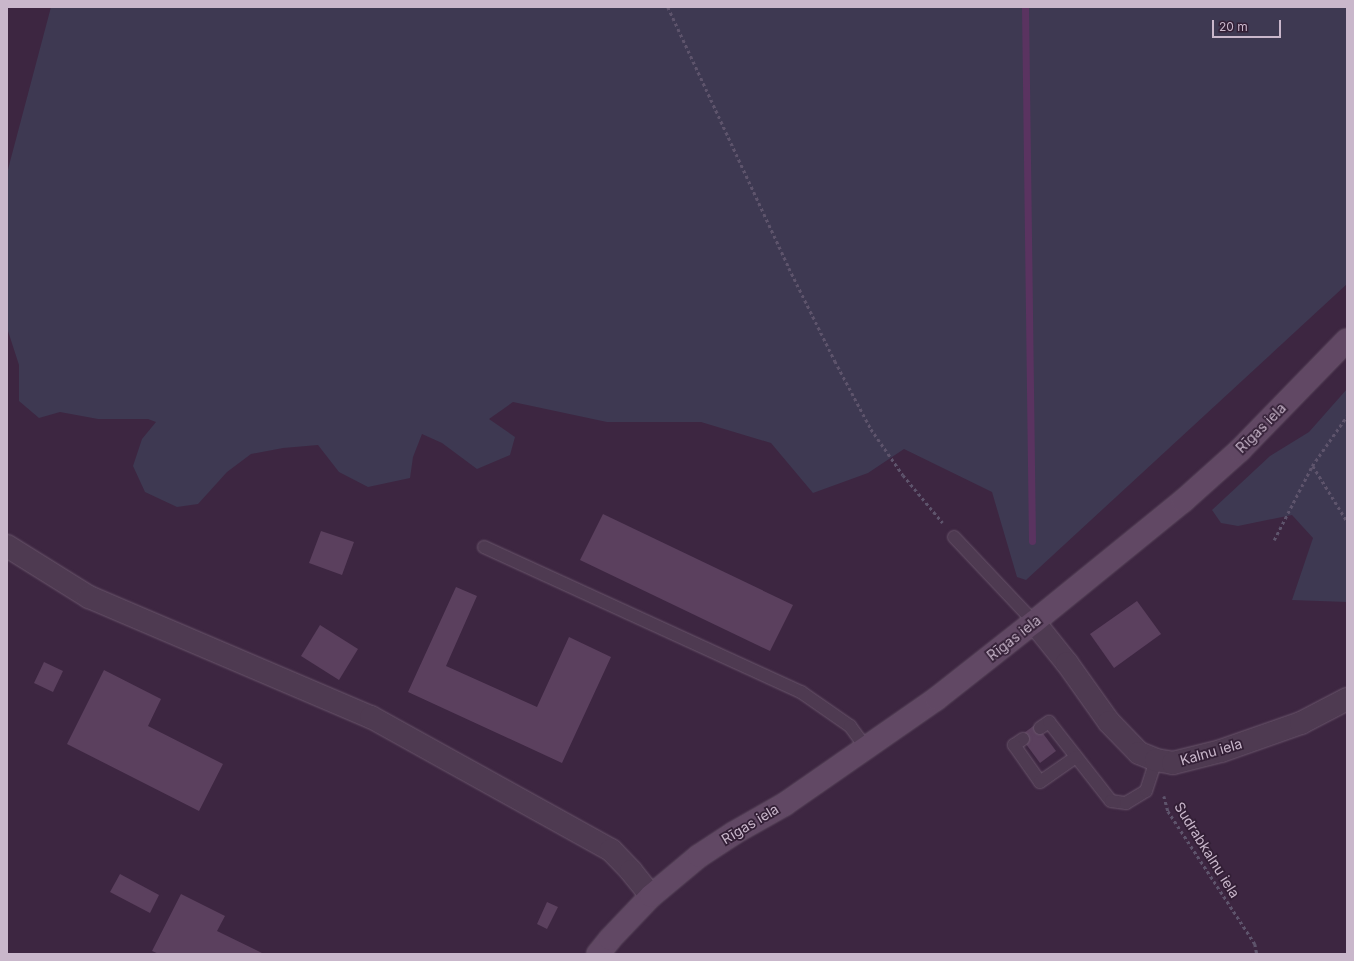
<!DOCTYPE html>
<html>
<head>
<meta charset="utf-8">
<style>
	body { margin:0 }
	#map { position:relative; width:1354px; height:961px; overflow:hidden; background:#3d2641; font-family:Inter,sans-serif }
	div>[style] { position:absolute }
	.green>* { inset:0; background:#3e3952 }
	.stream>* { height:7px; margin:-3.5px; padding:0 3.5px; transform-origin:3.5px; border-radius:3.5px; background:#5a3360 }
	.building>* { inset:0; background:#5b405e }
	.path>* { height:2.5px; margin-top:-1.25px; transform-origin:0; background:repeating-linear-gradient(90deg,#5e546c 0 3px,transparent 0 6px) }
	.roads { filter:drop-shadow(0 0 1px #69556b) drop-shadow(0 0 1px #69556b) }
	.lane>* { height:12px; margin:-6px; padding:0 6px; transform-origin:6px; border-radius:6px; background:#4e3a51 }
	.street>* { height:22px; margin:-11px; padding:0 11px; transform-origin:11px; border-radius:11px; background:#4e3a51 }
	.secondary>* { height:22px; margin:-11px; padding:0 11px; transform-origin:11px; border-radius:11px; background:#614864 }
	span { translate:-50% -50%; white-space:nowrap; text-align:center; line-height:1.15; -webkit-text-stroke:3.5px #331f36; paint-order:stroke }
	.street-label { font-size:14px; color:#c9b7cb }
	.frame { position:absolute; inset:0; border:8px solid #c9b7cb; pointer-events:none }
	.scale { position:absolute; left:1212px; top:20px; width:69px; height:18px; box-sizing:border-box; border:2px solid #c9b7cb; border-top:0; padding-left:5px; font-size:12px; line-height:14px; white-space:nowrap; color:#c9b7cb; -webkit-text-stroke:3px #331f36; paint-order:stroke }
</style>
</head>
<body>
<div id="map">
	<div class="green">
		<div style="clip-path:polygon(51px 7px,1347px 7px,1347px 284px,1026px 580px,1017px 577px,992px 492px,904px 449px,868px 473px,813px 493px,771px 443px,701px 422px,607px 422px,513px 402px,489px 419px,515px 437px,510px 455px,477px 469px,442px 443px,422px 434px,413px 457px,410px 478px,368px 487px,339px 472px,318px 445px,283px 448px,251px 454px,227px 472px,198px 504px,177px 507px,145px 492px,133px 466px,142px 439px,156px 422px,148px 419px,98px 419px,60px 412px,39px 418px,19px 401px,19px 365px,7px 328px,7px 173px)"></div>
		<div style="clip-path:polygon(1347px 389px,1347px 602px,1292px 600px,1313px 538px,1292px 515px,1238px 526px,1221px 523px,1212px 510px,1270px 456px,1309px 432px)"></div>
	</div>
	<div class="stream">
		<div style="left:1025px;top:7px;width:534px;rotate:89.25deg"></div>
	</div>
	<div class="building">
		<div style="clip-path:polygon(603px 514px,793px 605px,770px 651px,580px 560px)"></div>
		<div style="clip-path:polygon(321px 531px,354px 542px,342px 575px,309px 563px)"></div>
		<div style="clip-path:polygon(456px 587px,477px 596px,446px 666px,537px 707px,569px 637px,611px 657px,562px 763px,408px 692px)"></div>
		<div style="clip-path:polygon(1137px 601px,1161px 634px,1114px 668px,1090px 634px)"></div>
		<div style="clip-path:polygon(320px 625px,358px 649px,339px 680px,301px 656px)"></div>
		<div style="clip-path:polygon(44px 662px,63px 671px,53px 692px,34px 683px)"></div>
		<div style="clip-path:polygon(104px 670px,161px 699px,148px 726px,223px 764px,199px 811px,67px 744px)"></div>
		<div style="clip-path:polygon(1036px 724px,1056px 751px,1040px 763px,1020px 736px)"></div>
		<div style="clip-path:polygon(120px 874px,159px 895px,150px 913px,110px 892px)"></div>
		<div style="clip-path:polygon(181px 894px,225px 916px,217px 931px,264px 954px,159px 954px,152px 951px)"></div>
		<div style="clip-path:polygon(547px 902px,558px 907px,547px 929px,537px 924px)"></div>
	</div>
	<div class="path">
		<div style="left:668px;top:7px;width:288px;rotate:65.1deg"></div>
		<div style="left:789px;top:268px;width:104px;rotate:63.7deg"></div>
		<div style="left:835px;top:361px;width:77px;rotate:62.1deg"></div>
		<div style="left:871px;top:429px;width:56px;rotate:55.2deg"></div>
		<div style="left:903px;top:475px;width:62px;rotate:50.2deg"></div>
		<div style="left:1313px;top:466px;width:65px;rotate:58.3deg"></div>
		<div style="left:1274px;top:540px;width:83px;rotate:-62.8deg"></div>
		<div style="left:1312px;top:466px;width:61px;rotate:-55deg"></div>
		<div style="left:1164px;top:796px;width:16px;rotate:75deg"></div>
		<div style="left:1168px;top:811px;width:159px;rotate:56.8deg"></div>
		<div style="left:1255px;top:944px;width:10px;rotate:79deg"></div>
	</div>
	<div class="roads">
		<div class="lane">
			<div style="left:954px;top:537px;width:117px;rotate:46.7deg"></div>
			<div style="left:484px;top:547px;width:349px;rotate:24.6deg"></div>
			<div style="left:801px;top:692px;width:60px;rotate:34.8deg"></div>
			<div style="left:850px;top:726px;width:27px;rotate:54deg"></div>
			<div style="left:1040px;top:728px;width:11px;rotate:-34deg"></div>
			<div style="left:1049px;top:722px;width:100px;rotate:51.9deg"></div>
			<div style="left:1111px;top:801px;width:15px;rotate:8deg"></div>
			<div style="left:1126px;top:803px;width:23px;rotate:-31deg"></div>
			<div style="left:1146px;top:791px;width:33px;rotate:-72deg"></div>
			<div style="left:1023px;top:739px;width:11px;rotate:146deg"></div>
			<div style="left:1014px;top:745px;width:45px;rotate:54.9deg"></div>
			<div style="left:1040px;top:782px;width:44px;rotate:-34.8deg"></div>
		</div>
		<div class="street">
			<div style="left:7px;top:546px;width:97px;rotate:31.9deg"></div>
			<div style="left:89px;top:597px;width:306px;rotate:23.1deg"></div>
			<div style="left:371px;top:717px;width:274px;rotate:29deg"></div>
			<div style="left:611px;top:850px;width:29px;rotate:46deg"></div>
			<div style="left:631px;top:871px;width:32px;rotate:51deg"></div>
			<div style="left:1034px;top:622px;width:53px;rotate:51.2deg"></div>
			<div style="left:1067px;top:663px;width:72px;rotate:54.6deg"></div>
			<div style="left:1109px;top:722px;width:43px;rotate:45.9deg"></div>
			<div style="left:1139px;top:753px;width:18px;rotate:22deg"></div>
			<div style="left:1156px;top:760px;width:17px;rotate:10deg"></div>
			<div style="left:1173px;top:763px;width:49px;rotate:-14deg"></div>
			<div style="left:1221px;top:751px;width:85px;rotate:-19.3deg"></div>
			<div style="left:1301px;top:723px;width:52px;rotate:-27.6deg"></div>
		</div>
		<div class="secondary">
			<div style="left:598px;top:954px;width:19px;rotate:-51deg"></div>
			<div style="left:610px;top:939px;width:59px;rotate:-46.4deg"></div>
			<div style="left:651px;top:896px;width:62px;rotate:-39.8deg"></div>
			<div style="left:699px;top:856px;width:42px;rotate:-33.3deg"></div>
			<div style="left:734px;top:833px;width:59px;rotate:-29.6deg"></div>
			<div style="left:785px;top:804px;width:184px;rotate:-34.8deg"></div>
			<div style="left:936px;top:699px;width:125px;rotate:-38.2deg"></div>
			<div style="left:1034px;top:622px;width:192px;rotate:-39.1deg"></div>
			<div style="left:1183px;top:501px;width:76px;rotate:-41.8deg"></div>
			<div style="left:1240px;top:450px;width:153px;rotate:-45.8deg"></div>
		</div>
	</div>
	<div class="street-label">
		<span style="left:1261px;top:428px;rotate:-45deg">Rīgas iela</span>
		<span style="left:1014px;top:638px;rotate:-38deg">Rīgas iela</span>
		<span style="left:1211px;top:752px;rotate:-16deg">Kalnu iela</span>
		<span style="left:750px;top:824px;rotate:-31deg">Rīgas iela</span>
		<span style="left:1207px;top:850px;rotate:58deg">Sudrabkalnu iela</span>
	</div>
	<div class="frame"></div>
	<div class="scale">20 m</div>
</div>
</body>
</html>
